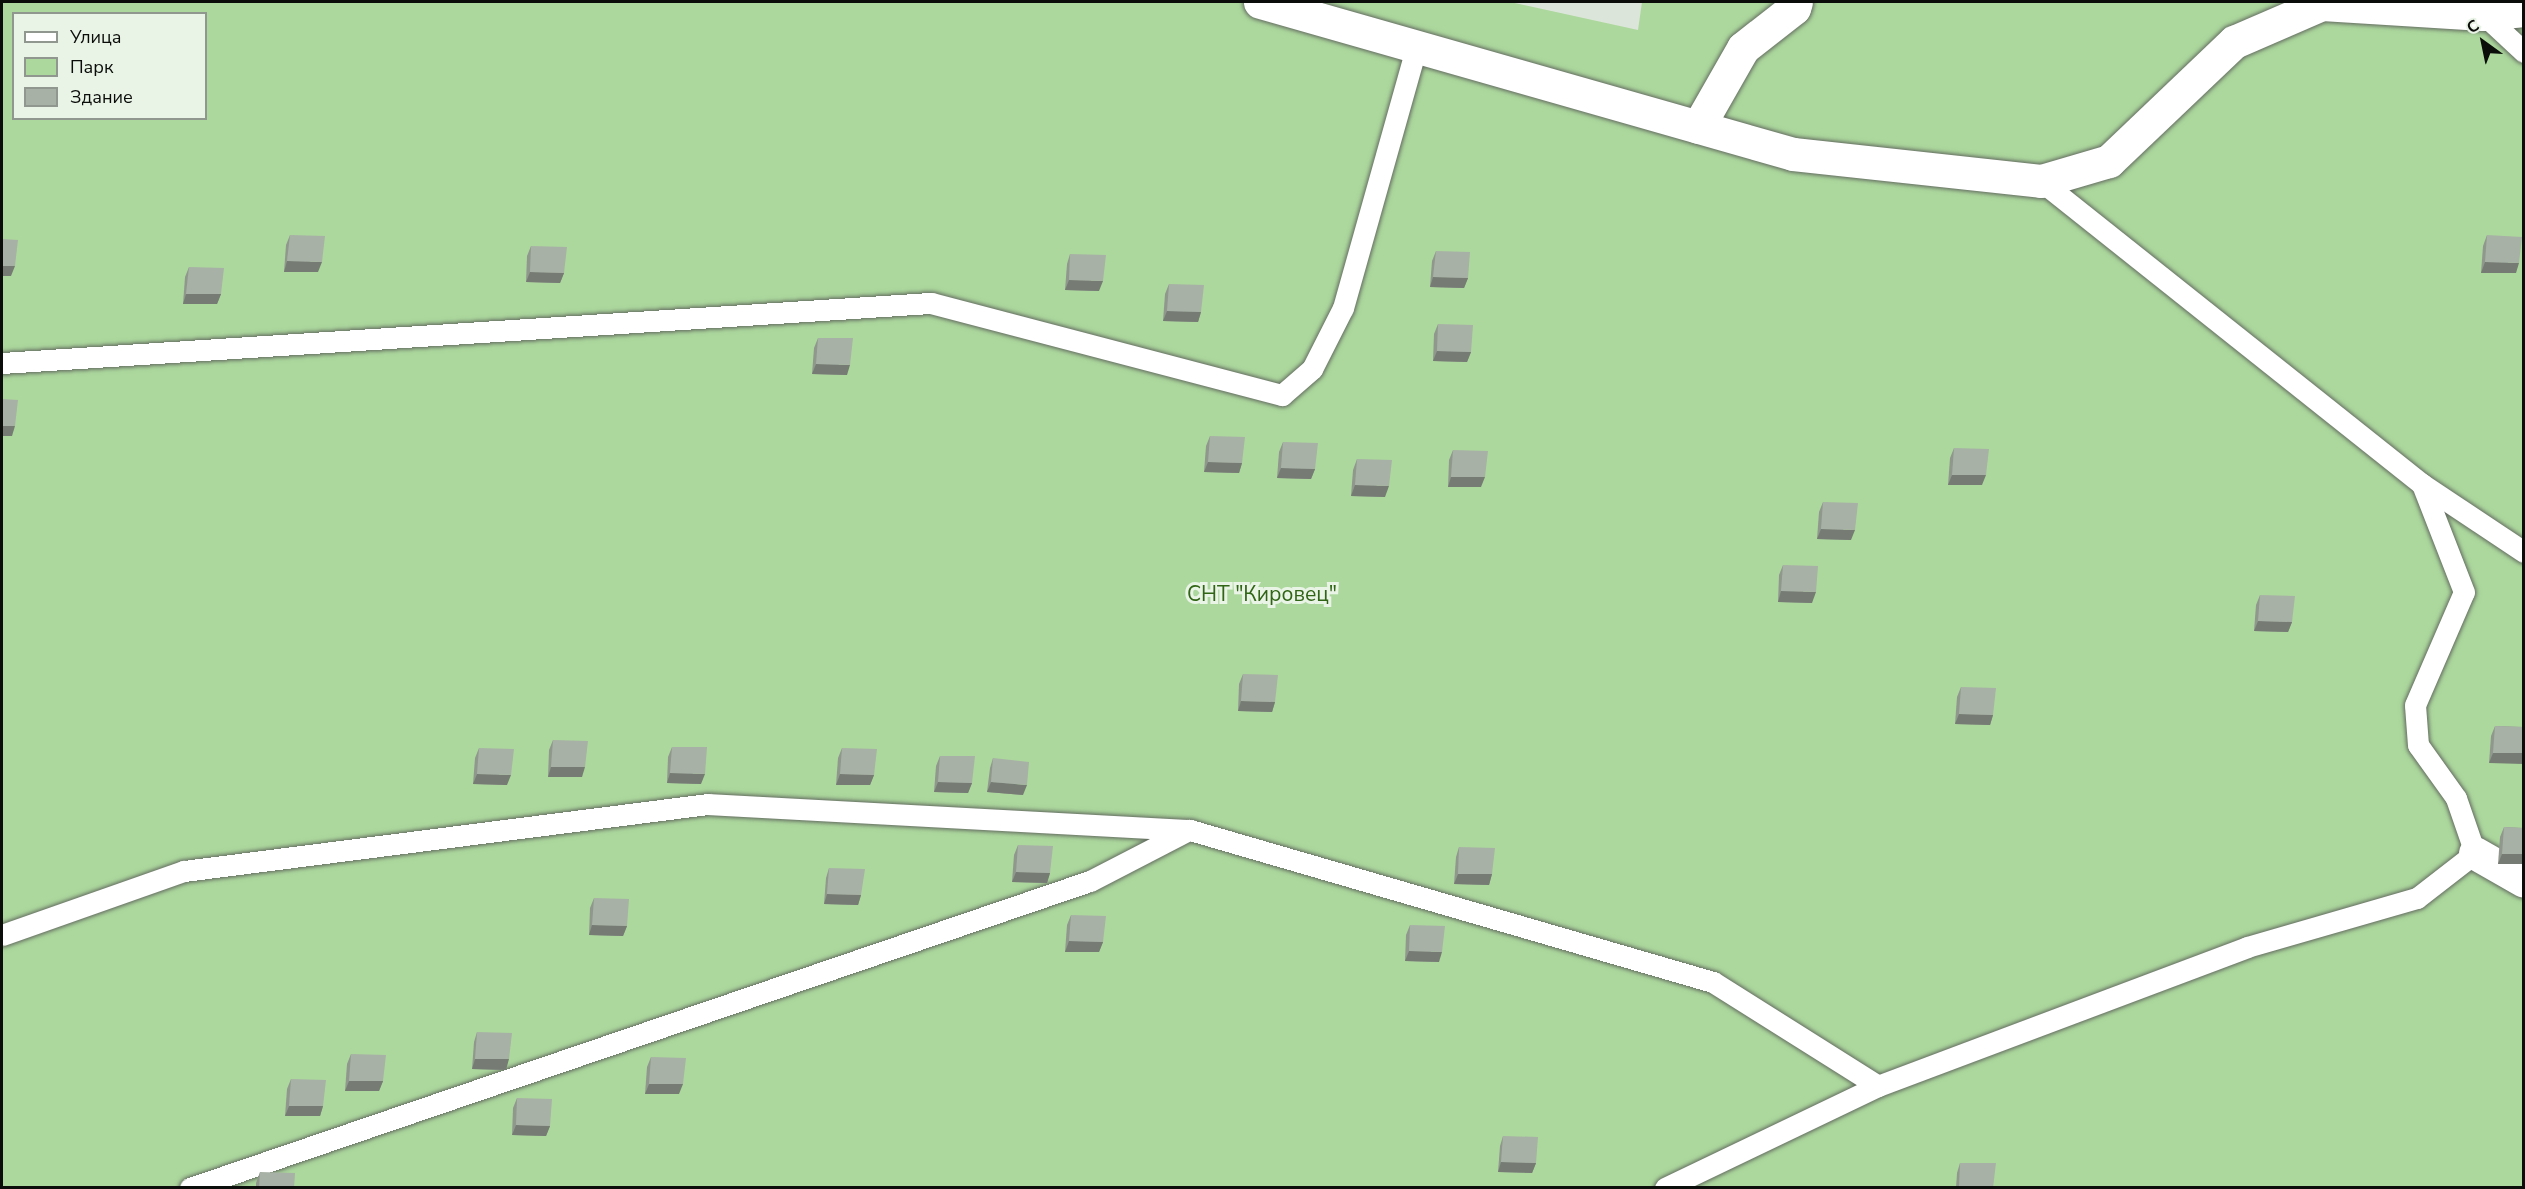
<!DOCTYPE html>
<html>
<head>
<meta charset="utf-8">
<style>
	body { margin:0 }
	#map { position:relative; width:2525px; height:1189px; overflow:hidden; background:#dce5d9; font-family:"Nunito Sans",sans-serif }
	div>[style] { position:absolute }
	.green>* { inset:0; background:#acd89d }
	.roads { filter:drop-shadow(0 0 2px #646c61) drop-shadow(0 0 2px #646c61) }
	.lane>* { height:21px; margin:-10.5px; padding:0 10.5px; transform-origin:10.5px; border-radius:10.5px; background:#fff }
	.street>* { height:33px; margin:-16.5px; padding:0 16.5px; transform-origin:16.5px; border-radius:16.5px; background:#fff }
	.wall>* { inset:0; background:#90988e }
	.shaded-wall>* { inset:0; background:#767c74 }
	.building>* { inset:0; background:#a8b1a5 }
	span { translate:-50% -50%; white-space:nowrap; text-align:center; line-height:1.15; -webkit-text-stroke:6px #e9f3e6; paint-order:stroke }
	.park-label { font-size:21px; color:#2f6514 }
	.frame { position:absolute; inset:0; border:3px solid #0a0d09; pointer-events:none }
	.legend { position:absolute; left:12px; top:12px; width:195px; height:108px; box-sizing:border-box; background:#e9f3e6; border:2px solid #90978e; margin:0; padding:8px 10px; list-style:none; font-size:18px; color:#0a0d09 }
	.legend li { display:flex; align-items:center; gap:12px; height:30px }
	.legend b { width:30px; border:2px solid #90978e }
	.north { position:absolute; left:2453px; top:12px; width:60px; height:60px; -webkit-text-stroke:4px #e9f3e6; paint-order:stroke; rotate:327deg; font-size:16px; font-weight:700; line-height:24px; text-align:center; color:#0a0d09 }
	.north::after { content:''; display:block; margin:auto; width:21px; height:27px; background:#0a0d09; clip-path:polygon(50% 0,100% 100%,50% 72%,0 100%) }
</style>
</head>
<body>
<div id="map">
	<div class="green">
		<div style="clip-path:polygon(evenodd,2px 2px,1510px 2px,1638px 30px,1642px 2px,2523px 2px,2523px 1187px,2px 1188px,2px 2px,14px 14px,206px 14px,206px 118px,14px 118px,14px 14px)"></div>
	</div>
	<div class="roads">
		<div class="lane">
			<div style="left:2483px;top:14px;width:56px;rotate:42.8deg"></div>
			<div style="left:2041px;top:181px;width:487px;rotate:38.5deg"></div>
			<div style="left:2422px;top:484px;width:123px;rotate:33.7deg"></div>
			<div style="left:2px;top:363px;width:931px;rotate:-3.7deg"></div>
			<div style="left:931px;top:303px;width:363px;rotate:14.7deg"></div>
			<div style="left:1282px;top:395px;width:40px;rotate:-41deg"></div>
			<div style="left:1312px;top:369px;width:68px;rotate:-63.1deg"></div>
			<div style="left:1343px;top:308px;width:269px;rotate:-74.3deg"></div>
			<div style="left:2px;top:935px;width:193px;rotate:-19.4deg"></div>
			<div style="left:184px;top:871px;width:528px;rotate:-7.29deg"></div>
			<div style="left:708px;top:804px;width:483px;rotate:3.1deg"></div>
			<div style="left:1190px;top:830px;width:545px;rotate:16.21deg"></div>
			<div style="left:1713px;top:982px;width:195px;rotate:32.2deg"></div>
			<div style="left:190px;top:1188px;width:951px;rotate:-18.84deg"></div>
			<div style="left:1090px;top:881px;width:111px;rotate:-27.3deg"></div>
			<div style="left:1665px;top:1188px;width:236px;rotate:-25.6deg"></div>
			<div style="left:1878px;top:1086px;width:394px;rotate:-20.6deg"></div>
			<div style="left:2247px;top:947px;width:177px;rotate:-16.1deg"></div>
			<div style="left:2417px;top:898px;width:73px;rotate:-37.8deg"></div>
			<div style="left:2475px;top:853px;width:58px;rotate:-109.1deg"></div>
			<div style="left:2456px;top:798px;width:65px;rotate:-125.6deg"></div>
			<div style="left:2418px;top:745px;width:40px;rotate:-94.3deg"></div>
			<div style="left:2415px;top:705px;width:123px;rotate:-66.6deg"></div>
			<div style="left:2464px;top:592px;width:116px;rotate:-111.3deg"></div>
		</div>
		<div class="street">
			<div style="left:1260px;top:2px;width:554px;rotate:15.92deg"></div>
			<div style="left:1793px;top:154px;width:249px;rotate:6.2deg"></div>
			<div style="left:2041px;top:181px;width:71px;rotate:-16.4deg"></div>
			<div style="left:2109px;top:161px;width:173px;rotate:-43.6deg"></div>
			<div style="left:2234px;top:42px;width:96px;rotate:-23.4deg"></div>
			<div style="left:2322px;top:4px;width:161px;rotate:3.6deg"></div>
			<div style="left:2483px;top:14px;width:41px;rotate:-5.6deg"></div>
			<div style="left:1698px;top:127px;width:91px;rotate:-60.3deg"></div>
			<div style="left:1743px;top:48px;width:65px;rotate:-38.1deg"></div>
			<div style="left:1794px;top:8px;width:6px;rotate:-72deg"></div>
			<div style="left:2475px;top:853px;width:56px;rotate:29.7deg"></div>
		</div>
	</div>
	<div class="wall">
		<div style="clip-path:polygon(290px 235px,318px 272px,284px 272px,286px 245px)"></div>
		<div style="clip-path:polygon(2487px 235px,2516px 273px,2481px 273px,2483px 246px)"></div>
		<div style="clip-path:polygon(531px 246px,564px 273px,560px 283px,526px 282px,527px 256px)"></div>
		<div style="clip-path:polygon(1436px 251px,1468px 278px,1464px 288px,1430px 287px,1432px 261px)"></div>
		<div style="clip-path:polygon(1070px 254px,1099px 291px,1065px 290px,1067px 264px)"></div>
		<div style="clip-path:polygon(189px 267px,221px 294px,217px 304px,183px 304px,185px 277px)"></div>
		<div style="clip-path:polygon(1169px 284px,1201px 312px,1198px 322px,1163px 321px,1165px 294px)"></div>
		<div style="clip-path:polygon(1438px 324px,1471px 352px,1467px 362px,1433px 361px,1434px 334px)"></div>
		<div style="clip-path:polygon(818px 338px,847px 375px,812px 374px,814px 348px)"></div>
		<div style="clip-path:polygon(1210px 436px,1242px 463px,1239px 473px,1204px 472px,1206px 446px)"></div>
		<div style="clip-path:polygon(1283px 442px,1315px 469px,1311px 479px,1277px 478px,1279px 452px)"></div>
		<div style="clip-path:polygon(1954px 448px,1982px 485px,1948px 485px,1950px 458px)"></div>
		<div style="clip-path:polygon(1453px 450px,1481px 487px,1448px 487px,1449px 460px)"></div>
		<div style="clip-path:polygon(1357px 459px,1385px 497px,1351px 496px,1353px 470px)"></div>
		<div style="clip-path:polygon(1823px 502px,1851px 540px,1817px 539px,1819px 512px)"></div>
		<div style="clip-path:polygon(1783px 565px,1812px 603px,1778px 602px,1779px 575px)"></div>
		<div style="clip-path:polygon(2260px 595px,2292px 622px,2288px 632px,2254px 631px,2256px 605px)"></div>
		<div style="clip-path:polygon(1243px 674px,1275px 702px,1272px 712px,1238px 711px,1239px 684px)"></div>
		<div style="clip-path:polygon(1961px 687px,1993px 715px,1990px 725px,1955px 724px,1957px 697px)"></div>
		<div style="clip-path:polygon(2495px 726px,2523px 727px,2489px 763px,2491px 736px)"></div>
		<div style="clip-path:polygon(553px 740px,582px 777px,548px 777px,549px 750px)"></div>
		<div style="clip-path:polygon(672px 747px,701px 784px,667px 783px,668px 757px)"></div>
		<div style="clip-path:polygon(479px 748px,507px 785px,473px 784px,475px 758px)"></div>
		<div style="clip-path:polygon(842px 748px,874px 775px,870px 785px,836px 785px,838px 758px)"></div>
		<div style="clip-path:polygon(940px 756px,972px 783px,968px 793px,934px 792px,936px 766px)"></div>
		<div style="clip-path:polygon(993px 758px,1023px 795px,987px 792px,990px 768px)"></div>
		<div style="clip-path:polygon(2504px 827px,2523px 828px,2523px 864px,2498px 864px,2500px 837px)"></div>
		<div style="clip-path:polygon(1018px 845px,1050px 873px,1047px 883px,1012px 882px,1014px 855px)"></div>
		<div style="clip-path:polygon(1459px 847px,1492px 874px,1489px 885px,1454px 884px,1456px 857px)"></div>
		<div style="clip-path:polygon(829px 868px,861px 895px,858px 905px,824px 904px,826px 878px)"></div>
		<div style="clip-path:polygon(594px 898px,627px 926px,623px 936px,589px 935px,590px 908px)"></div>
		<div style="clip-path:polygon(1071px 915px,1103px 942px,1099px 952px,1065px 952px,1067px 925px)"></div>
		<div style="clip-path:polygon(1410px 925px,1439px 962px,1405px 961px,1406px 935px)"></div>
		<div style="clip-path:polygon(477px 1032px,506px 1070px,472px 1069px,474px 1042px)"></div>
		<div style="clip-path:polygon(351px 1054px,383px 1081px,379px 1091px,345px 1091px,347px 1064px)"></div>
		<div style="clip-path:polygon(651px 1057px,679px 1094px,645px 1094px,647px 1067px)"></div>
		<div style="clip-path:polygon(291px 1079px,323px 1106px,320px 1116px,285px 1116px,287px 1089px)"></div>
		<div style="clip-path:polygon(517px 1098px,550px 1126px,546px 1136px,512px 1135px,513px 1108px)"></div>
		<div style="clip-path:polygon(1503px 1136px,1536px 1163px,1532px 1173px,1498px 1172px,1500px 1146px)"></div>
		<div style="clip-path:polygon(1960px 1163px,1993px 1188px,1956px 1188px,1957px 1173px)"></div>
		<div style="clip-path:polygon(260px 1172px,294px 1188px,256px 1188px,256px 1183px)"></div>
	</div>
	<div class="shaded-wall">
		<div style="clip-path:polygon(287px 261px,322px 262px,318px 272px,284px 272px)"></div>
		<div style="clip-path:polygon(2485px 262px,2519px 263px,2516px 273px,2481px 273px)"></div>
		<div style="clip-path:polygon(2px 266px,15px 266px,11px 276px,2px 276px)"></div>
		<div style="clip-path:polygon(530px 272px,564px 273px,560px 283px,526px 282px)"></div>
		<div style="clip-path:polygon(1433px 277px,1468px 278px,1464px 288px,1430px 287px)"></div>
		<div style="clip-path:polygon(1069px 280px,1103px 281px,1099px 291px,1065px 290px)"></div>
		<div style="clip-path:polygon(186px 294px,221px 294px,217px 304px,183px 304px)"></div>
		<div style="clip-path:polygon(1167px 311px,1201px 312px,1198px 322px,1163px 321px)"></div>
		<div style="clip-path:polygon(1437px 351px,1471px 352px,1467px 362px,1433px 361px)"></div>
		<div style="clip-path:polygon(816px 364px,850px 365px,847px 375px,812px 374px)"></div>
		<div style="clip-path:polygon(2px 426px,15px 426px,12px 436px,2px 436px)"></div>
		<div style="clip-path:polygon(1208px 462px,1242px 463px,1239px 473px,1204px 472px)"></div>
		<div style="clip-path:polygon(1281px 468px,1315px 469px,1311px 479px,1277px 478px)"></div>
		<div style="clip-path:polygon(1952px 475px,1986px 475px,1982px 485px,1948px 485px)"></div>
		<div style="clip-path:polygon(1451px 477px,1485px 477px,1481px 487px,1448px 487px)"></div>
		<div style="clip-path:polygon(1355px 485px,1389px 486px,1385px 497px,1351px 496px)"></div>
		<div style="clip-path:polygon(1821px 529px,1855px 530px,1851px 540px,1817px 539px)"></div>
		<div style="clip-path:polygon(1781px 591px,1816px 592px,1812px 603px,1778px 602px)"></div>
		<div style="clip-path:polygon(2258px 621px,2292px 622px,2288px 632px,2254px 631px)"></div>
		<div style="clip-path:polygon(1241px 701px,1275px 702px,1272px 712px,1238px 711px)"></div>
		<div style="clip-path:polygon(1959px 714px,1993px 715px,1990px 725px,1955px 724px)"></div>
		<div style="clip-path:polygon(2493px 753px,2523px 753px,2523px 764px,2489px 763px)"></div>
		<div style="clip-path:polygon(551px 767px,585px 767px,582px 777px,548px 777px)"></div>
		<div style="clip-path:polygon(670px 773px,705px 774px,701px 784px,667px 783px)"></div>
		<div style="clip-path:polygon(477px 774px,511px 775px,507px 785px,473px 784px)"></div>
		<div style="clip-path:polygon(840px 774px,874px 775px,870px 785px,836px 785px)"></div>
		<div style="clip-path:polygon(938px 782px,972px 783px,968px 793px,934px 792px)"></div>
		<div style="clip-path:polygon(991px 782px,1027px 785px,1023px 795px,987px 792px)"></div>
		<div style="clip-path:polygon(2502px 854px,2523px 854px,2523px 864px,2498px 864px)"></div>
		<div style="clip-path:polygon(1016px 872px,1050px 873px,1047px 883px,1012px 882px)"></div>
		<div style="clip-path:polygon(1458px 874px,1492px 874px,1489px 885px,1454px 884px)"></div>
		<div style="clip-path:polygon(827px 894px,861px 895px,858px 905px,824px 904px)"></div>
		<div style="clip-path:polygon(592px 925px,627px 926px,623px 936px,589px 935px)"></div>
		<div style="clip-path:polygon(1069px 941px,1103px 942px,1099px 952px,1065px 952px)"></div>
		<div style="clip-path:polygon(1409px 951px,1442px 952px,1439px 962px,1405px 961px)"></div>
		<div style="clip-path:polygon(475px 1059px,509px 1059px,506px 1070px,472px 1069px)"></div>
		<div style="clip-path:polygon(349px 1081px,383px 1081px,379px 1091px,345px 1091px)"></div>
		<div style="clip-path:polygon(649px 1084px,683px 1084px,679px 1094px,645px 1094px)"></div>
		<div style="clip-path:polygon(289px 1106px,323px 1106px,320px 1116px,285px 1116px)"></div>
		<div style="clip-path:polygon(516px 1125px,550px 1126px,546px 1136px,512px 1135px)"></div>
		<div style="clip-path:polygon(1501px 1162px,1536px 1163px,1532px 1173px,1498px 1172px)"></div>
	</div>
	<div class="building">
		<div style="clip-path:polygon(290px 235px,325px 236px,322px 262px,287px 261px)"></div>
		<div style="clip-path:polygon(2487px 235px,2522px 237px,2519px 263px,2485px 262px)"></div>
		<div style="clip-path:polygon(2px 239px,18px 240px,15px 266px,2px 266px)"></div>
		<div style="clip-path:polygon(531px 246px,567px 247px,564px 273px,530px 272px)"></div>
		<div style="clip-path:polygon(1436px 251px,1470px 252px,1468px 278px,1433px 277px)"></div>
		<div style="clip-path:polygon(1070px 254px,1106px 255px,1103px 281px,1069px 280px)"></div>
		<div style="clip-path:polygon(189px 267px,224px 268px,221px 294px,186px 294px)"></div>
		<div style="clip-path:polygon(1169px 284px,1204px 285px,1201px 312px,1167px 311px)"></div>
		<div style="clip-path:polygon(1438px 324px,1473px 325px,1471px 352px,1437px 351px)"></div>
		<div style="clip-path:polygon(818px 338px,853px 338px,850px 365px,816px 364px)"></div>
		<div style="clip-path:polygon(2px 399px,18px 400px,15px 426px,2px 426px)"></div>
		<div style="clip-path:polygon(1210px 436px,1245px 437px,1242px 463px,1208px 462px)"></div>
		<div style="clip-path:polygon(1283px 442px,1318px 443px,1315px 469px,1281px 468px)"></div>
		<div style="clip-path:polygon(1954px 448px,1989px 449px,1986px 475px,1952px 475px)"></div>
		<div style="clip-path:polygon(1453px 450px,1488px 451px,1485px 477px,1451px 477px)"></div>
		<div style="clip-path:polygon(1357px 459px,1392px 460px,1389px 486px,1355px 485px)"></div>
		<div style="clip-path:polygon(1823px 502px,1858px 503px,1855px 530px,1821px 529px)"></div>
		<div style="clip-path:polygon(1783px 565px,1818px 566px,1816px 592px,1781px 591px)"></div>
		<div style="clip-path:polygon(2260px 595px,2295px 596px,2292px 622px,2258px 621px)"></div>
		<div style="clip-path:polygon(1243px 674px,1278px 675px,1275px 702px,1241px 701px)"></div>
		<div style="clip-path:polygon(1961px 687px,1996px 688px,1993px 715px,1959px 714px)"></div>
		<div style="clip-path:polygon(2495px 726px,2523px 727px,2523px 753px,2493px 753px)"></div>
		<div style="clip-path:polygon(553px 740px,588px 741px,585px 767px,551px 767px)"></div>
		<div style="clip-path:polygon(672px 747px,707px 747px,705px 774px,670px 773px)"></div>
		<div style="clip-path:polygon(479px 748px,514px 749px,511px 775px,477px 774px)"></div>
		<div style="clip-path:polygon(842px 748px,877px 749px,874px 775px,840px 774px)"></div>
		<div style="clip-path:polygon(940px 756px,975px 756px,972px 783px,938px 782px)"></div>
		<div style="clip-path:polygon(993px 758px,1029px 762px,1027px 785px,991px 782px)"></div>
		<div style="clip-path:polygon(2504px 827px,2523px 828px,2523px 854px,2502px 854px)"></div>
		<div style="clip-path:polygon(1018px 845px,1053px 846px,1050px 873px,1016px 872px)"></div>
		<div style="clip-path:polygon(1459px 847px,1495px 848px,1492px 874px,1458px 874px)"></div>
		<div style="clip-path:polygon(829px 868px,865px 869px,861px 895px,827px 894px)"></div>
		<div style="clip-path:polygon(594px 898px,629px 899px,627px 926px,592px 925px)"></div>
		<div style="clip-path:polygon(1071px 915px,1106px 916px,1103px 942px,1069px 941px)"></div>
		<div style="clip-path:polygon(1410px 925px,1445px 926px,1442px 952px,1409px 951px)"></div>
		<div style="clip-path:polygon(477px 1032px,512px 1033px,509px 1059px,475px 1059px)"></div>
		<div style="clip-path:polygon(351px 1054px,386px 1055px,383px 1081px,349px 1081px)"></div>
		<div style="clip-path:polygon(651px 1057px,686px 1058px,683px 1084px,649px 1084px)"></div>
		<div style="clip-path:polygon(291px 1079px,326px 1080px,323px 1106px,289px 1106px)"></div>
		<div style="clip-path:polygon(517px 1098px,552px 1099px,550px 1126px,516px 1125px)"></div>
		<div style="clip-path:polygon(1503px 1136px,1538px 1137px,1536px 1163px,1501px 1162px)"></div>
		<div style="clip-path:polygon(1960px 1163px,1996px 1163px,1993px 1188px,1959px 1188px)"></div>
		<div style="clip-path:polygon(260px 1172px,295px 1173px,294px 1188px,259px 1188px)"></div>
	</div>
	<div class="park-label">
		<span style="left:1262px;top:594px">СНТ "Кировец"</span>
	</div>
	<div class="frame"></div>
	<ul class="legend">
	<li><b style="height:8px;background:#fff"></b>Улица</li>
	<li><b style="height:16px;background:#acd89d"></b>Парк</li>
	<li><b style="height:16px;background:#a8b1a5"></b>Здание</li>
	</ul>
	<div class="north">С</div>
</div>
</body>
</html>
